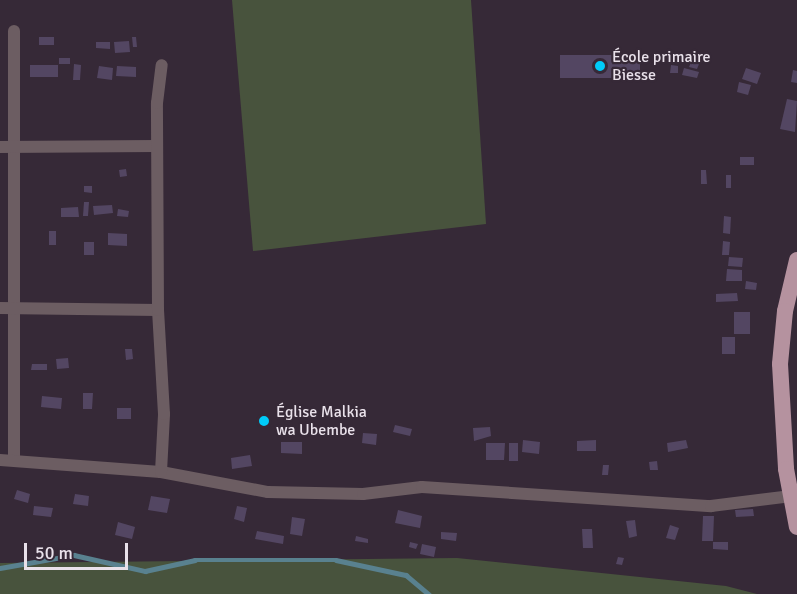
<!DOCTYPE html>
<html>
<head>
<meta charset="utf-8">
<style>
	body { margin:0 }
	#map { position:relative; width:797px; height:594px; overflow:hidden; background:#362937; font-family:Signika,sans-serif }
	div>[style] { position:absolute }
	.green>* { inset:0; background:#48533d }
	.stream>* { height:4.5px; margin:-2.25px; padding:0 2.25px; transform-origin:2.25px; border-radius:2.25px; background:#59818f }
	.building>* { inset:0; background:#534662 }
	.minor>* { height:12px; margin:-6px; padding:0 6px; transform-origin:6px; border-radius:6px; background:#6c5d62 }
	.trunk>* { height:16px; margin:-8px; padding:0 8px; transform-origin:8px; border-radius:8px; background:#b5929f }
	.dots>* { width:16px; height:16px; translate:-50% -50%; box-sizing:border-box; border:3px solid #362937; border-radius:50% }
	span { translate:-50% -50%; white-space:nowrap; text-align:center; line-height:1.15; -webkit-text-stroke:4.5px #362937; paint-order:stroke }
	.poi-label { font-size:16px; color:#e9e1ea }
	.left { translate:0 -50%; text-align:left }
	.scale { position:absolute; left:24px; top:543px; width:104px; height:27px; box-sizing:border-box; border:3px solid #e9e1ea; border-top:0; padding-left:8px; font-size:18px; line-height:21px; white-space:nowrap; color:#e9e1ea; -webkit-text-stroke:4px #362937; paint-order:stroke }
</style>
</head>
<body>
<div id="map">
	<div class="green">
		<div style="clip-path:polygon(232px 0,471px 0,486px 224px,253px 251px)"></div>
		<div style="clip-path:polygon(457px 558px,726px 586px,757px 594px,0 594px,0 563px)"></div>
	</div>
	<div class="stream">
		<div style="left:0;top:568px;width:75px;rotate:-10deg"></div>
		<div style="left:74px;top:555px;width:73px;rotate:12.7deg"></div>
		<div style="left:145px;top:571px;width:51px;rotate:-12.4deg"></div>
		<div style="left:195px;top:560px;width:141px"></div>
		<div style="left:336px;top:560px;width:72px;rotate:12.1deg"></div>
		<div style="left:406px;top:575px;width:30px;rotate:40deg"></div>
	</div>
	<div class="building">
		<div style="clip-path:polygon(39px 37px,54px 37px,54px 45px,39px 45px)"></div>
		<div style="clip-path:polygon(132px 37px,136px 37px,137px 47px,133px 47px)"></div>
		<div style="clip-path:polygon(129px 41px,130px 52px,115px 53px,114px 42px)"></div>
		<div style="clip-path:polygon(96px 42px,110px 42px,110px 49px,96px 48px)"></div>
		<div style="clip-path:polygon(560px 55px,640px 55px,640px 78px,560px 78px)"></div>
		<div style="clip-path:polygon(59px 58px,70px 58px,70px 64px,59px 64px)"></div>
		<div style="clip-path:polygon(691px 62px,699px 64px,697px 69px,689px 67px)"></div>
		<div style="clip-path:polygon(74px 64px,81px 65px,80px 80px,73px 80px)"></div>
		<div style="clip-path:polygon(30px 65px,58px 65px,58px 77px,30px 77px)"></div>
		<div style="clip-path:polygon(671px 65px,678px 66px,678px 73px,670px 73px)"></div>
		<div style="clip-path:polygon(99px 66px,113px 68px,112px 80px,97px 78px)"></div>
		<div style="clip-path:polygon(117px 66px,136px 67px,136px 77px,116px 76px)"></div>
		<div style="clip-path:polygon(684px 68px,699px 72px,697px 78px,682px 75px)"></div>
		<div style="clip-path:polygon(746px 68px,761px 73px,757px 84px,742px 79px)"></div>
		<div style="clip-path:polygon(793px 70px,797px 71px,797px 83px,791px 82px)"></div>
		<div style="clip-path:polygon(739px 82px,751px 85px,748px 95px,737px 92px)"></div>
		<div style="clip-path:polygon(787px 99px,797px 101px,795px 132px,780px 129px)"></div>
		<div style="clip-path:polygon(740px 157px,754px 157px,754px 165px,740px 165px)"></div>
		<div style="clip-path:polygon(126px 169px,127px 176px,120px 177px,119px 170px)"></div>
		<div style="clip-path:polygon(701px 170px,706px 170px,707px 184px,701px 184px)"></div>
		<div style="clip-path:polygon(726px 175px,731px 175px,731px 188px,726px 188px)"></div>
		<div style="clip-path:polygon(84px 186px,92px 186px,92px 193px,84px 192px)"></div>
		<div style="clip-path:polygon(84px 202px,89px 202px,88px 216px,83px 216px)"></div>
		<div style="clip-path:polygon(112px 205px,113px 213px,94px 215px,93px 206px)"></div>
		<div style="clip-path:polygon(78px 207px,79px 217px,61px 217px,61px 208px)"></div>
		<div style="clip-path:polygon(118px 209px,129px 211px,128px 217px,117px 216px)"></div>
		<div style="clip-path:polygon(724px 216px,731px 217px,730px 234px,723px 233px)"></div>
		<div style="clip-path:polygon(49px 231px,56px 231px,56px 245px,49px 245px)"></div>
		<div style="clip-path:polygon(108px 233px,127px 234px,127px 246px,108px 245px)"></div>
		<div style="clip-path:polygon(723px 241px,730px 242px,729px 255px,722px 255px)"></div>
		<div style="clip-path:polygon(84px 242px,94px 242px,94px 255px,84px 255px)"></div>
		<div style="clip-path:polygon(729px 257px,743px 258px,742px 267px,728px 266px)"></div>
		<div style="clip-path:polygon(727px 269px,742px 270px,742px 281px,726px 281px)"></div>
		<div style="clip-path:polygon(746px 281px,757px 283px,756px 290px,745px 289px)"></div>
		<div style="clip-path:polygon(737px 293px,738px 301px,716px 302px,716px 294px)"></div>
		<div style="clip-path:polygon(734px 312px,750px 312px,750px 334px,734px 334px)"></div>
		<div style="clip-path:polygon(722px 337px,735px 337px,735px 354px,722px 354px)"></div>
		<div style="clip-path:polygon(125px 349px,132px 349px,133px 359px,126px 360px)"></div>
		<div style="clip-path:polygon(68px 358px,69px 368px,57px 369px,56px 359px)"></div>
		<div style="clip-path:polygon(32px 364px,47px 364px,47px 370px,31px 370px)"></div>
		<div style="clip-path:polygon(83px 393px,93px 393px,92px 409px,83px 409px)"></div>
		<div style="clip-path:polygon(42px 396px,62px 398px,61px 409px,41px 407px)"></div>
		<div style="clip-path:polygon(117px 408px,131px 408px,131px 419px,117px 419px)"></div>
		<div style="clip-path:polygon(395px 425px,412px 429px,410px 436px,393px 432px)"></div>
		<div style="clip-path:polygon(490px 427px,491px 436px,474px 441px,473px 428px)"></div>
		<div style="clip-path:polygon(363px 433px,377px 434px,376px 445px,362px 443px)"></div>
		<div style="clip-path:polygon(523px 440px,540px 442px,539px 454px,522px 452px)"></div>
		<div style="clip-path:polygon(596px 440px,596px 451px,577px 451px,577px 441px)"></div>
		<div style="clip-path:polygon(686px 440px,688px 448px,668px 452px,667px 443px)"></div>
		<div style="clip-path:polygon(281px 442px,302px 442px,302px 454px,281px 453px)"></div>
		<div style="clip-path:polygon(486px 443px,505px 443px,504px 460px,486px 460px)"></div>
		<div style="clip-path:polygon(509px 443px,518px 443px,518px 461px,509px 461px)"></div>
		<div style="clip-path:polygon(250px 455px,252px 466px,232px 469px,231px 458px)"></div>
		<div style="clip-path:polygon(657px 461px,658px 470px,650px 470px,649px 462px)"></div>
		<div style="clip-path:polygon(603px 465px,609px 465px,608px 475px,602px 475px)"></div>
		<div style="clip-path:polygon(17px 490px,30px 494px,28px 503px,14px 499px)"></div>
		<div style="clip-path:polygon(75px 494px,89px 496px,88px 506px,73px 504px)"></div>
		<div style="clip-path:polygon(151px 496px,170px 499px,167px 513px,148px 510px)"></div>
		<div style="clip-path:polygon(34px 506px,53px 508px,51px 517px,33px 515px)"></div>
		<div style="clip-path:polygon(237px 506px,247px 508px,244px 522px,234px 519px)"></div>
		<div style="clip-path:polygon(753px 509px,754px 516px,736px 517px,735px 510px)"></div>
		<div style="clip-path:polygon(398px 510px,422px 516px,420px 528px,395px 523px)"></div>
		<div style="clip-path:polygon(703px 516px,714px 516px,713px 541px,702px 541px)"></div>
		<div style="clip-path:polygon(292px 517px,305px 519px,302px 536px,290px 534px)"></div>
		<div style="clip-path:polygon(635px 520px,637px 536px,629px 538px,626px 521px)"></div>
		<div style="clip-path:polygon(118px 522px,135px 527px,132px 539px,115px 535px)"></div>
		<div style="clip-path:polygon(670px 525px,679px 528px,675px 540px,666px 538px)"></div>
		<div style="clip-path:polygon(582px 529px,592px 529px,593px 548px,583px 548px)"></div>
		<div style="clip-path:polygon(257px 531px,284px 536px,283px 544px,255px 539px)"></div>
		<div style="clip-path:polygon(441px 532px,457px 533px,456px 541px,441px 539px)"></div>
		<div style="clip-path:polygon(356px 536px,368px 539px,368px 543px,355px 541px)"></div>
		<div style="clip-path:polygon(410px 542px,418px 544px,416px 549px,409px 547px)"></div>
		<div style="clip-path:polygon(713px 542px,728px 542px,728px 550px,713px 549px)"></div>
		<div style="clip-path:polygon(422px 544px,436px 547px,434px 557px,420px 554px)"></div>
		<div style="clip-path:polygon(618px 557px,624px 558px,622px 565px,616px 564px)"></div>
	</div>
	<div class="minor">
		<div style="left:14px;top:31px;width:429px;rotate:90deg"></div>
		<div style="left:0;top:147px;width:157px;rotate:-0.4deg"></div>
		<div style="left:0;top:308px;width:158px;rotate:0.7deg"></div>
		<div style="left:0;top:460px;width:161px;rotate:4.3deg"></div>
		<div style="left:161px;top:472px;width:109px;rotate:10.6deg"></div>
		<div style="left:268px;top:492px;width:95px;rotate:1.2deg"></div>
		<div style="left:363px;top:494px;width:59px;rotate:-6.8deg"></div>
		<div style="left:422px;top:487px;width:290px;rotate:3.8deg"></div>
		<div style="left:711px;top:506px;width:81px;rotate:-7.1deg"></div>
		<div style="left:161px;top:472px;width:58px;rotate:-87deg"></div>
		<div style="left:164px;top:414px;width:104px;rotate:-93.3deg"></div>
		<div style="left:158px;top:310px;width:207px;rotate:-90.3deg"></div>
		<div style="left:157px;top:103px;width:38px;rotate:-83deg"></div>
	</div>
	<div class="trunk">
		<div style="left:797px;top:260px;width:52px;rotate:103.2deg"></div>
		<div style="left:785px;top:311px;width:53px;rotate:95.4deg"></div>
		<div style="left:780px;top:364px;width:105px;rotate:86.7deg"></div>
		<div style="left:786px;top:469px;width:59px;rotate:79.3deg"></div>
	</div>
	<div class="dots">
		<div style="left:600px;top:66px;background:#00cbf9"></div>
		<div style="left:264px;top:421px;background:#00cbf9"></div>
	</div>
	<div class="poi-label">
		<span class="left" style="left:612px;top:66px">École primaire<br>Biesse</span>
		<span class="left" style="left:276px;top:421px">Église Malkia<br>wa Ubembe</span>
	</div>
	<div class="scale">50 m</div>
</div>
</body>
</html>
